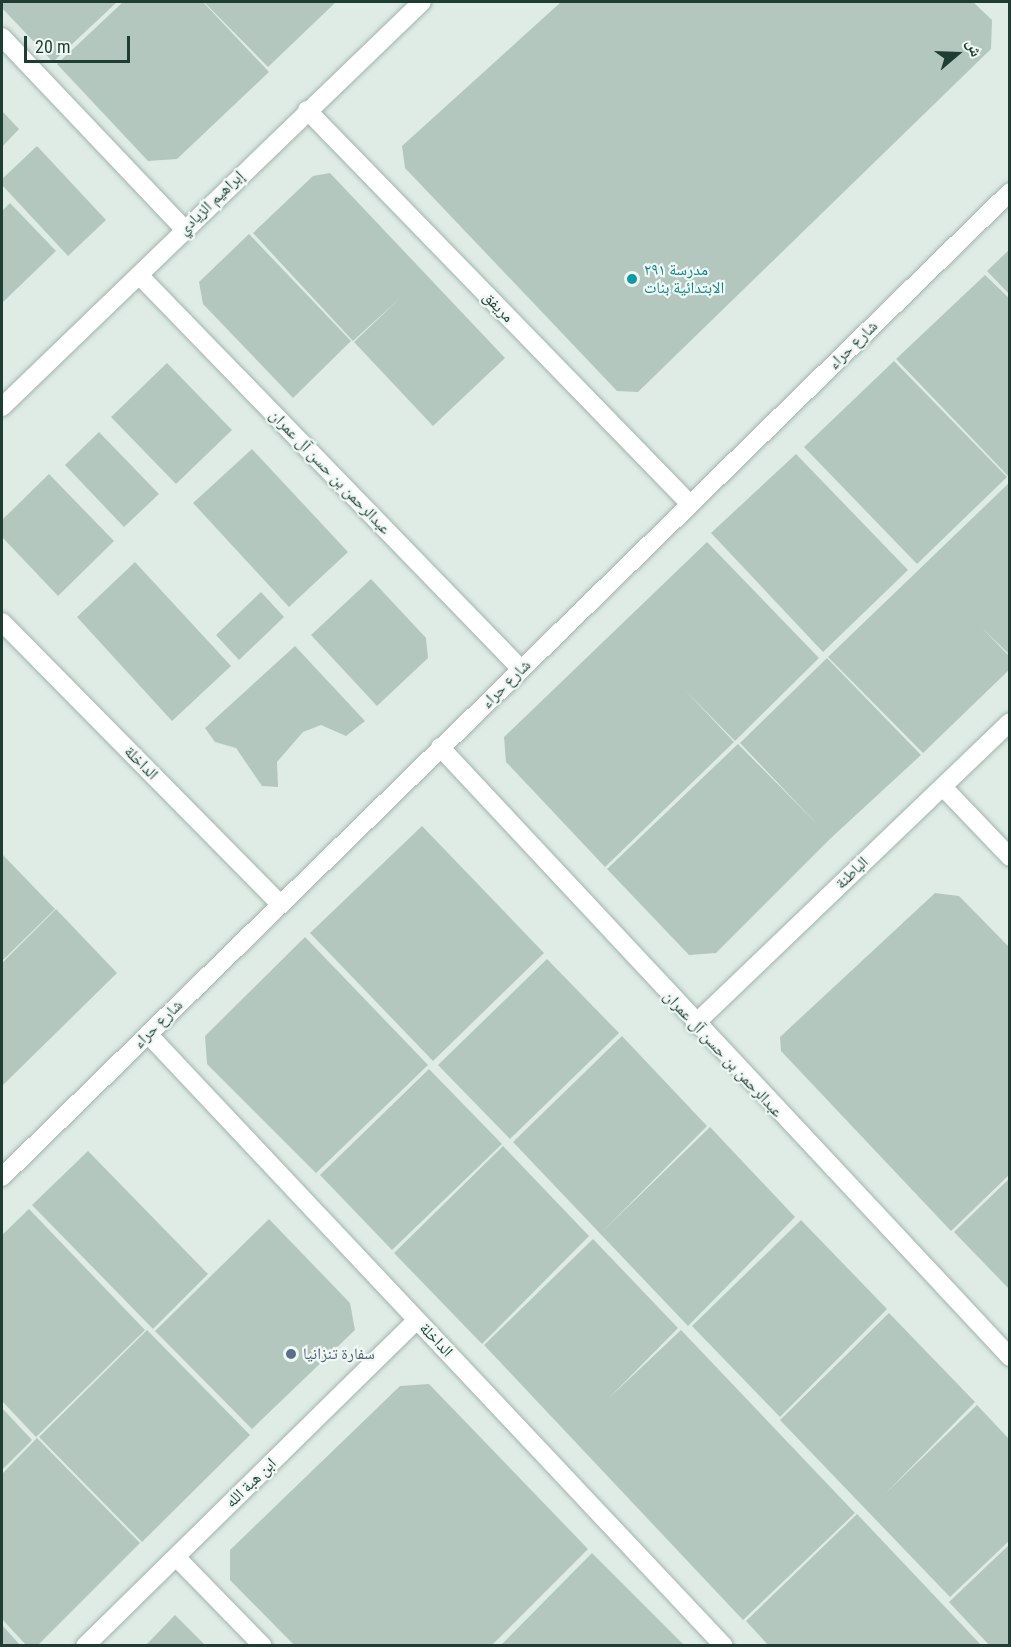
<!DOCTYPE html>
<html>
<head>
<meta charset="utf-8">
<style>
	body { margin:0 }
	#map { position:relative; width:1011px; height:1647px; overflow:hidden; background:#dfece6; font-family:"Roboto Condensed","Noto Naskh Arabic",sans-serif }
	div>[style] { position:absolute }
	.building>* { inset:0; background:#b4c7be }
	.roads { filter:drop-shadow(0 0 2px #a2b4ad) drop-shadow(0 0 2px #a2b4ad) }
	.minor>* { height:18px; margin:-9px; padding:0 9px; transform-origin:9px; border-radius:9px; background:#fff }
	.dots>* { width:16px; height:16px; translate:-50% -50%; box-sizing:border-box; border:3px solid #f0f8f4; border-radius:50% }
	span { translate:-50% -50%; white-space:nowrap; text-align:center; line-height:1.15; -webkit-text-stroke:4.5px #f0f8f4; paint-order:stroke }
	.street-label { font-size:16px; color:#1f3e33 }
	.culture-label { font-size:16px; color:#0d838f }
	.left { translate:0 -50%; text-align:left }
	.service-label { font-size:16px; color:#4e5e75 }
	.frame { position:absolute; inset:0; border:3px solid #1f3e33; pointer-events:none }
	.north { position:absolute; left:927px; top:24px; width:60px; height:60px; -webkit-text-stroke:4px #f0f8f4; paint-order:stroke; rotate:71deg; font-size:16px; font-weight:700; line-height:24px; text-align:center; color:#1f3e33 }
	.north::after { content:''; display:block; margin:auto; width:21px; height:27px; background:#1f3e33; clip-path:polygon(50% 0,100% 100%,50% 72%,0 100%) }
	.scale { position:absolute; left:24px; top:36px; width:106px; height:27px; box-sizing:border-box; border:3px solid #1f3e33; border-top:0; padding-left:8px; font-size:18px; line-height:21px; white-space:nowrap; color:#1f3e33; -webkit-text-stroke:4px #f0f8f4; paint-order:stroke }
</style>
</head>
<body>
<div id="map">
	<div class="building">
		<div style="clip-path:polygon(2px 2px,117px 2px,53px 62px,2px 8px)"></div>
		<div style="clip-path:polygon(123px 2px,203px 2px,269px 72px,177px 159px,148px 161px,57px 64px)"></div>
		<div style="clip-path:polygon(204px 2px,336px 2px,268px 67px)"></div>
		<div style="clip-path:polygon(561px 2px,973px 2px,992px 20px,991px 49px,638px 392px,617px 391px,405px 168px,402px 146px)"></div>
		<div style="clip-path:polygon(2px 111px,19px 129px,2px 147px)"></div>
		<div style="clip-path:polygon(37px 146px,106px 220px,68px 256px,2px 185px,2px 179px)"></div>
		<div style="clip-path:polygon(330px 173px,505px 358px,433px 426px,354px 342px,400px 298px,353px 341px,253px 233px,313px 176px)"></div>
		<div style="clip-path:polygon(10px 203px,56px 251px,2px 303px,2px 211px)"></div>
		<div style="clip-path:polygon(249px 234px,351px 341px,293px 398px,203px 304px,199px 282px)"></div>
		<div style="clip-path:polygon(1010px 249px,1010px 295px,987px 271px)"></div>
		<div style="clip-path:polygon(985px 275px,1010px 299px,1010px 478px,896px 359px)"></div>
		<div style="clip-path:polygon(894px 361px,1007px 477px,917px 564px,804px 447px)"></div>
		<div style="clip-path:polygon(167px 363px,232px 430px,176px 484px,111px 417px)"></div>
		<div style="clip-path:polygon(99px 432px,159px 494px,124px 527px,65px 465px)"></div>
		<div style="clip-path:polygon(252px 449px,348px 552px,289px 607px,193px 503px)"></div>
		<div style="clip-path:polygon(796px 454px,908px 570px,823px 652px,711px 533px)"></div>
		<div style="clip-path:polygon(49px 474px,114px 541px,58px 596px,2px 537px,2px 520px)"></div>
		<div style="clip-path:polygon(1010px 482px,1010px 655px,982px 628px,1010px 657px,1010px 669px,923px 753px,828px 657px)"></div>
		<div style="clip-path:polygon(707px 542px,819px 658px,735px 741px,684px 689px,734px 742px,605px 867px,506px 762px,504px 737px)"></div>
		<div style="clip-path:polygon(135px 562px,231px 666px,172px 721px,77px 617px)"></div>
		<div style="clip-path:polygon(371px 579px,426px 638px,428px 658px,377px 706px,311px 635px)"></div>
		<div style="clip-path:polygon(261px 592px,284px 617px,239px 660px,216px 635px)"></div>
		<div style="clip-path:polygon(295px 646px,365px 721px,346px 736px,321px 725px,303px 732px,277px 762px,278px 787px,262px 786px,236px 748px,215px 742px,205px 728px)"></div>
		<div style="clip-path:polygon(827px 658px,921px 755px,831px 838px,716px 953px,689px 955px,607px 869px,738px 744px,818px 825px,740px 743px)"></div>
		<div style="clip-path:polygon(422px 826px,544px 953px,433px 1061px,310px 933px)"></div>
		<div style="clip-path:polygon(2px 854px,55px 909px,2px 961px)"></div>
		<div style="clip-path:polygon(935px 893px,959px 896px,1010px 948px,1010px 1174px,951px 1231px,781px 1051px,780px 1037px)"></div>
		<div style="clip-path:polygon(56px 909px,117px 973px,2px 1086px,2px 963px)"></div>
		<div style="clip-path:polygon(305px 937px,428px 1065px,316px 1173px,207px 1064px,205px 1036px)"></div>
		<div style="clip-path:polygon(547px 959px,619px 1033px,510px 1139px,438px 1065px)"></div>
		<div style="clip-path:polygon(622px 1036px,707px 1126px,603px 1231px,710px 1127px,795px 1217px,688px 1326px,513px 1142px)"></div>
		<div style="clip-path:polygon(429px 1069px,502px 1144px,392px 1250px,320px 1175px)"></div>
		<div style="clip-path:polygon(503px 1146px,589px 1236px,482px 1344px,394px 1253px)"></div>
		<div style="clip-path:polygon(88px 1151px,208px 1274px,153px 1329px,32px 1205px)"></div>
		<div style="clip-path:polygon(1010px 1178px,1010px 1290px,954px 1232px)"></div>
		<div style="clip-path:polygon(29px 1209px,145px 1330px,36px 1437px,2px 1401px,2px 1235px)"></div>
		<div style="clip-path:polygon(269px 1219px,350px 1303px,355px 1330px,252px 1429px,155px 1331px)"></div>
		<div style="clip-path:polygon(801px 1220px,887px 1309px,780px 1417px,692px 1326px)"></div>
		<div style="clip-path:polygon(593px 1239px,678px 1328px,609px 1398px,681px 1330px,855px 1513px,743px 1620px,484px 1345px)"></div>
		<div style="clip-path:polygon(889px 1313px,975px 1402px,886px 1493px,977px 1405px,1010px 1440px,1010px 1540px,950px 1597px,780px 1420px)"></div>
		<div style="clip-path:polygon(147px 1330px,250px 1435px,142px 1542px,39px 1437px)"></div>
		<div style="clip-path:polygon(429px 1384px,588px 1549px,491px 1646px,295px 1646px,230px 1580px,230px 1550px,400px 1386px)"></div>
		<div style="clip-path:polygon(2px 1408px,32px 1440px,2px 1470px)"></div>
		<div style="clip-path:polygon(37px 1438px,140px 1543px,37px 1646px,27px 1646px,2px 1619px,2px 1474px)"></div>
		<div style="clip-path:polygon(857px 1514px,982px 1646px,769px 1646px,746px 1621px)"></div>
		<div style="clip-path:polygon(1010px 1544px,1010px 1646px,990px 1646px,949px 1602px)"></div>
		<div style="clip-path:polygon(592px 1553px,685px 1646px,500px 1646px)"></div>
		<div style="clip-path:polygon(175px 1615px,206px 1646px,145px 1646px)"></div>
		<div style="clip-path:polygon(2px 1625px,21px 1646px,2px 1646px)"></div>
	</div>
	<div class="roads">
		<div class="minor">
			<div style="left:2px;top:37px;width:265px;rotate:46.5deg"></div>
			<div style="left:307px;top:110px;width:549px;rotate:45.81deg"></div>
			<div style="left:139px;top:275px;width:549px;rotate:45.89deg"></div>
			<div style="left:2px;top:407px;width:583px;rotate:-43.96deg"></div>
			<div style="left:2px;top:622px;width:396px;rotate:45.4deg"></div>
			<div style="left:440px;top:747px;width:835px;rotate:46.94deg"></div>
			<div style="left:943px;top:787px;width:97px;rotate:46.3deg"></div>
			<div style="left:695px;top:1024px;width:436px;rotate:-43.8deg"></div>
			<div style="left:148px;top:1034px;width:840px;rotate:46.74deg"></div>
			<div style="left:2px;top:1177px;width:1409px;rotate:-44.34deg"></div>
			<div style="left:176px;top:1557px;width:124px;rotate:45.7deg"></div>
			<div style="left:85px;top:1646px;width:465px;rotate:-44.5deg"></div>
		</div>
	</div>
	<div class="dots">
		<div style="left:632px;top:279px;background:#0f9aa8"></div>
		<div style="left:291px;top:1354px;background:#5c6f8a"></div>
	</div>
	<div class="street-label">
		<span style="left:211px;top:203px;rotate:-44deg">إبراهيم الزيادي</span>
		<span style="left:498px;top:307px;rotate:46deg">مريفق</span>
		<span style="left:853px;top:345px;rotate:-44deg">شارع حراء</span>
		<span style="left:330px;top:472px;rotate:46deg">عبدالرحمن بن حسن آل عمران</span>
		<span style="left:506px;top:684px;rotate:-44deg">شارع حراء</span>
		<span style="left:141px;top:763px;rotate:45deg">الداخلة</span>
		<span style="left:852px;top:873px;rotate:-44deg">الباطنة</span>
		<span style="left:158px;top:1024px;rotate:-44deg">شارع حراء</span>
		<span style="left:723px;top:1054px;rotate:47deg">عبدالرحمن بن حسن آل عمران</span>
		<span style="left:436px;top:1340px;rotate:47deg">الداخلة</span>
		<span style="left:251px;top:1483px;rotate:-44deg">ابن هبة الله</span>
	</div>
	<div class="culture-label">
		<span class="left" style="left:644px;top:279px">مدرسة ٢٩١<br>الابتدائية بنات</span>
	</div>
	<div class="service-label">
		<span class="left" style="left:303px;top:1354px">سفارة تنزانيا</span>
	</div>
	<div class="frame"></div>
	<div class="north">ش</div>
	<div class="scale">20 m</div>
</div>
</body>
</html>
